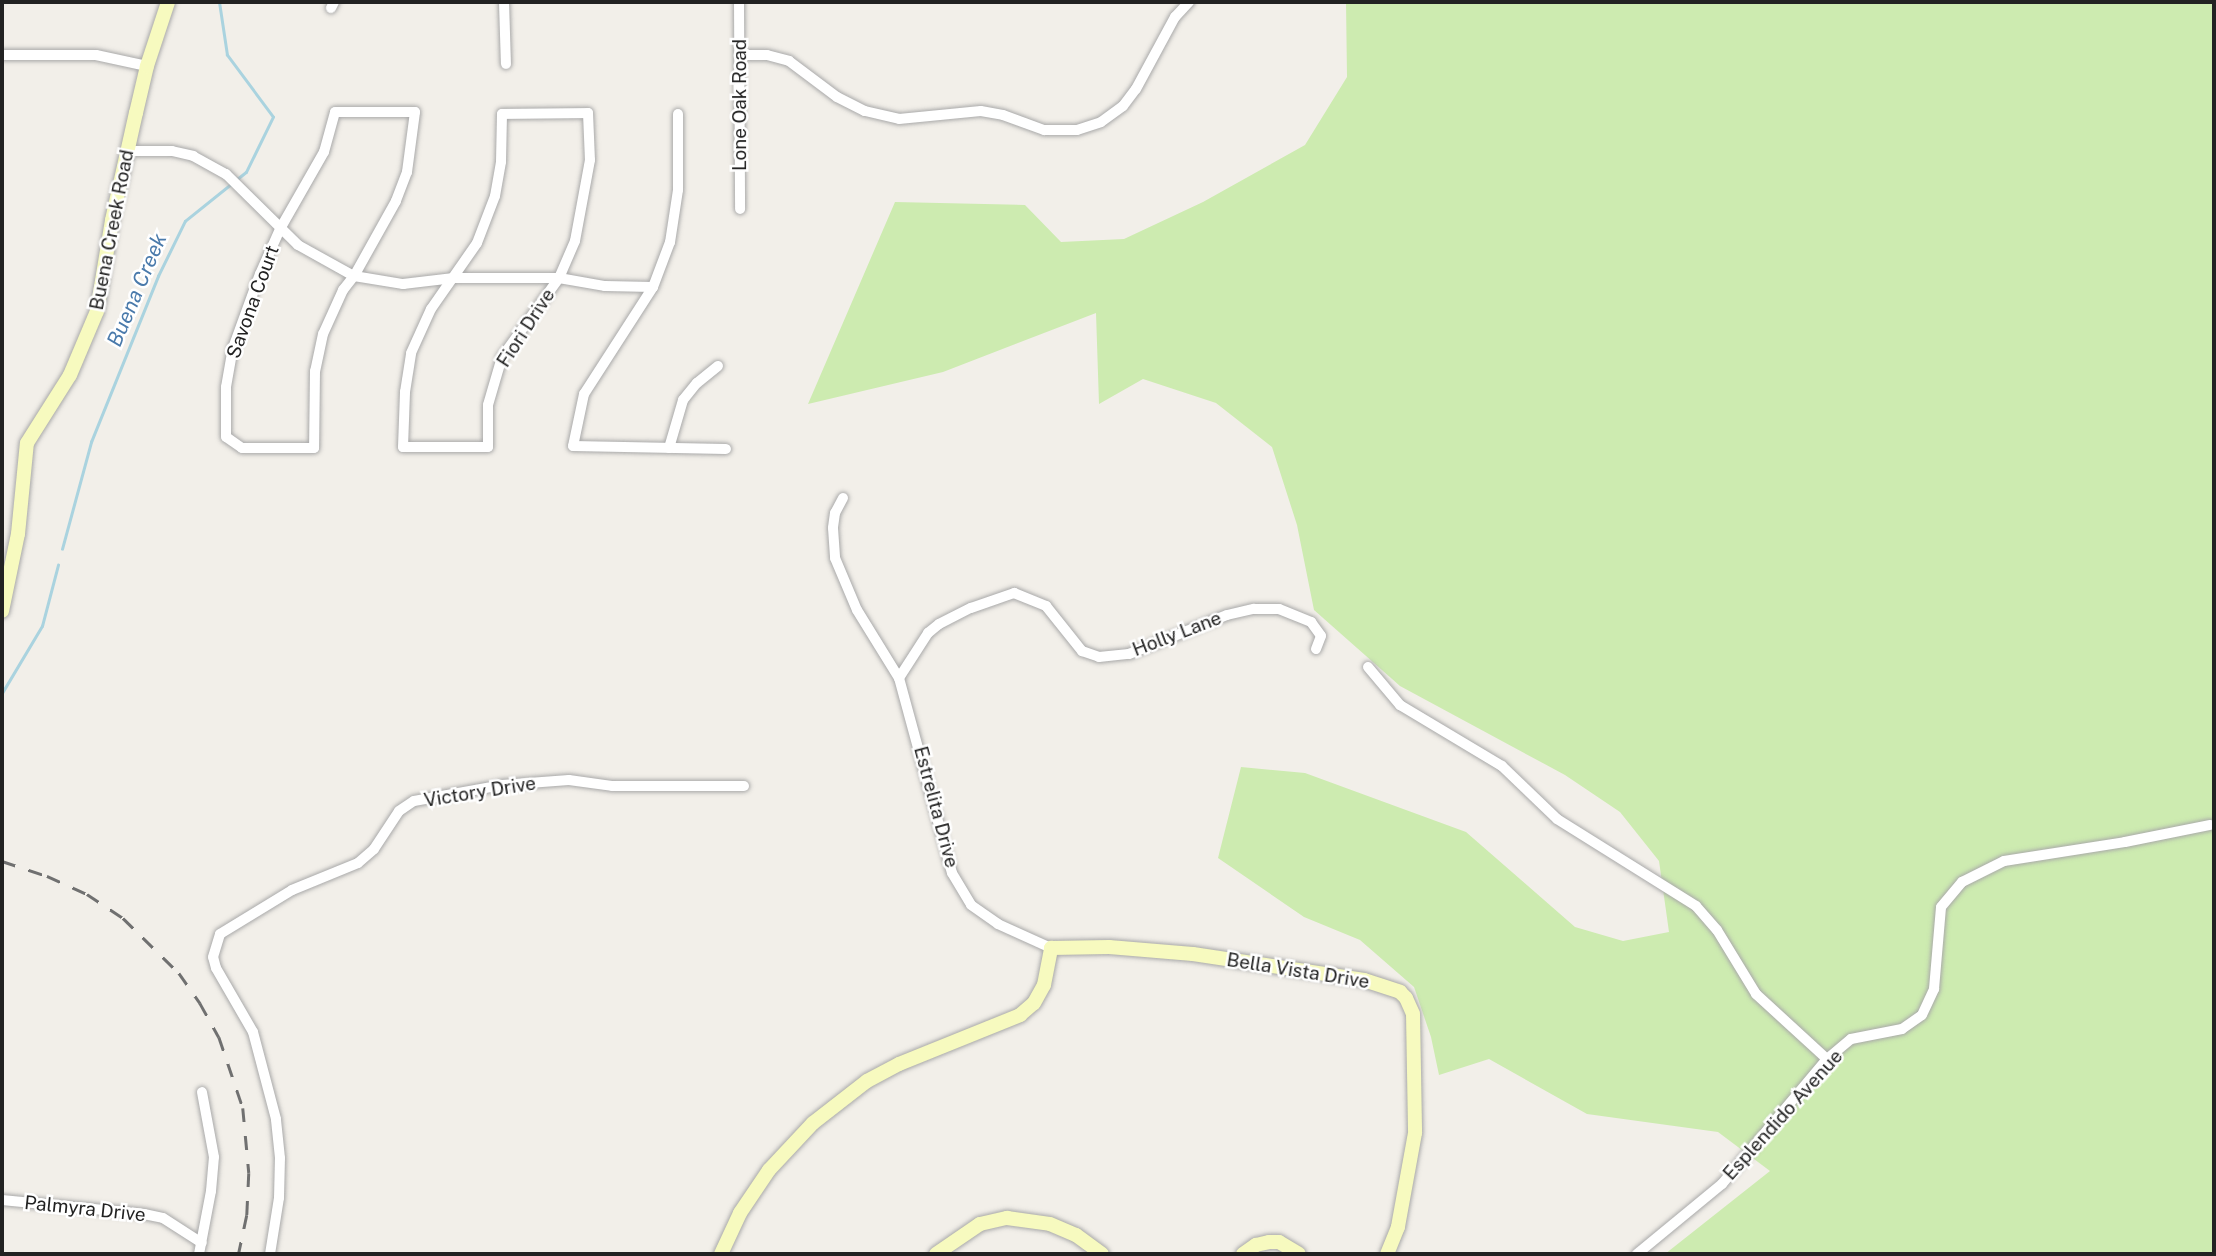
<!DOCTYPE html>
<html>
<head>
<meta charset="utf-8">
<style>
	body { margin:0 }
	#map { position:relative; width:2216px; height:1256px; overflow:hidden; background:#f2efe9; font-family:"Public Sans",sans-serif }
	div>[style] { position:absolute }
	.grass>* { inset:0; background:#cdebb0 }
	.stream>* { height:2.5px; margin:-1.25px; padding:0 1.25px; transform-origin:1.25px; border-radius:1.25px; background:#aad3df }
	.roads { filter:drop-shadow(0 0 2px #a9a9a9) drop-shadow(0 0 2px #a9a9a9) }
	.street>* { height:10px; margin:-5px; padding:0 5px; transform-origin:5px; border-radius:5px; background:#fff }
	.secondary>* { height:14px; margin:-7px; padding:0 7px; transform-origin:7px; border-radius:7px; background:#f7fabf }
	.rail>* { height:2.5px; margin-top:-1.25px; transform-origin:0; background:repeating-linear-gradient(90deg,#707070 0 14px,transparent 0 28px) }
	span { translate:-50% -50%; white-space:nowrap; text-align:center; line-height:1.15; -webkit-text-stroke:5px #fff; paint-order:stroke }
	.street-label { font-size:19px; color:#222 }
	.water-label { font-size:21px; color:#4a7aab; font-style:italic }
	.frame { position:absolute; inset:0; border:4px solid #222; pointer-events:none }
</style>
</head>
<body>
<div id="map">
	<div class="grass">
		<div style="clip-path:polygon(1346px 2px,2214px 2px,2214px 1254px,1665px 1254px,1770px 1171px,1718px 1132px,1587px 1114px,1489px 1059px,1439px 1075px,1431px 1037px,1414px 987px,1360px 940px,1304px 917px,1218px 858px,1241px 767px,1305px 773px,1466px 832px,1575px 927px,1623px 941px,1669px 932px,1659px 861px,1620px 812px,1565px 775px,1400px 686px,1314px 610px,1297px 525px,1272px 447px,1216px 403px,1143px 379px,1099px 404px,1096px 313px,943px 372px,808px 404px,895px 202px,1025px 205px,1061px 242px,1124px 239px,1203px 202px,1305px 145px,1347px 77px)"></div>
	</div>
	<div class="stream">
		<div style="left:62px;top:549px;width:111px;rotate:-74.8deg"></div>
		<div style="left:91px;top:442px;width:179px;rotate:-68deg"></div>
		<div style="left:158px;top:276px;width:61px;rotate:-63.9deg"></div>
		<div style="left:185px;top:221px;width:78px;rotate:-38.8deg"></div>
		<div style="left:246px;top:172px;width:61px;rotate:-63.9deg"></div>
		<div style="left:273px;top:117px;width:77px;rotate:-126.6deg"></div>
		<div style="left:227px;top:55px;width:54px;rotate:-98.6deg"></div>
		<div style="left:2px;top:693px;width:78px;rotate:-59.2deg"></div>
		<div style="left:42px;top:626px;width:63px;rotate:-75.3deg"></div>
	</div>
	<div class="roads">
		<div class="street">
			<div style="left:504px;top:2px;width:62px;rotate:88.2deg"></div>
			<div style="left:739px;top:2px;width:207px;rotate:89.7deg"></div>
			<div style="left:331px;top:8px;width:7px;rotate:-63deg"></div>
			<div style="left:2px;top:55px;width:94px"></div>
			<div style="left:96px;top:55px;width:52px;rotate:12.2deg"></div>
			<div style="left:740px;top:55px;width:27px"></div>
			<div style="left:767px;top:55px;width:23px;rotate:15deg"></div>
			<div style="left:789px;top:61px;width:60px;rotate:36.9deg"></div>
			<div style="left:837px;top:97px;width:31px;rotate:27deg"></div>
			<div style="left:865px;top:111px;width:35px;rotate:13deg"></div>
			<div style="left:899px;top:119px;width:82px;rotate:-5.6deg"></div>
			<div style="left:981px;top:111px;width:22px;rotate:10deg"></div>
			<div style="left:1003px;top:115px;width:44px;rotate:20.1deg"></div>
			<div style="left:1044px;top:130px;width:33px"></div>
			<div style="left:1077px;top:130px;width:25px;rotate:-18deg"></div>
			<div style="left:1101px;top:122px;width:27px;rotate:-36deg"></div>
			<div style="left:1123px;top:106px;width:21px;rotate:-53deg"></div>
			<div style="left:1136px;top:89px;width:82px;rotate:-61.6deg"></div>
			<div style="left:1175px;top:17px;width:21px;rotate:-47deg"></div>
			<div style="left:335px;top:112px;width:80px"></div>
			<div style="left:415px;top:112px;width:61px;rotate:97.6deg"></div>
			<div style="left:407px;top:172px;width:31px;rotate:111deg"></div>
			<div style="left:396px;top:201px;width:86px;rotate:119.2deg"></div>
			<div style="left:354px;top:276px;width:18px;rotate:128deg"></div>
			<div style="left:343px;top:290px;width:48px;rotate:114.4deg"></div>
			<div style="left:323px;top:334px;width:38px;rotate:102deg"></div>
			<div style="left:315px;top:371px;width:77px;rotate:90.7deg"></div>
			<div style="left:314px;top:448px;width:72px;rotate:180deg"></div>
			<div style="left:242px;top:448px;width:19px;rotate:-145deg"></div>
			<div style="left:226px;top:437px;width:50px;rotate:-90deg"></div>
			<div style="left:226px;top:387px;width:40px;rotate:-80deg"></div>
			<div style="left:233px;top:348px;width:79px;rotate:-70deg"></div>
			<div style="left:260px;top:274px;width:49px;rotate:-66deg"></div>
			<div style="left:280px;top:229px;width:89px;rotate:-60.3deg"></div>
			<div style="left:324px;top:152px;width:41px;rotate:-74.6deg"></div>
			<div style="left:588px;top:113px;width:47px;rotate:87.6deg"></div>
			<div style="left:590px;top:160px;width:82px;rotate:100.5deg"></div>
			<div style="left:575px;top:241px;width:40px;rotate:113.4deg"></div>
			<div style="left:559px;top:278px;width:97px;rotate:125.8deg"></div>
			<div style="left:502px;top:357px;width:50px;rotate:106.3deg"></div>
			<div style="left:488px;top:405px;width:42px;rotate:90deg"></div>
			<div style="left:488px;top:447px;width:85px;rotate:180deg"></div>
			<div style="left:403px;top:447px;width:55px;rotate:-87.9deg"></div>
			<div style="left:405px;top:392px;width:39px;rotate:-81deg"></div>
			<div style="left:411px;top:353px;width:48px;rotate:-65.6deg"></div>
			<div style="left:431px;top:309px;width:80px;rotate:-55.1deg"></div>
			<div style="left:477px;top:243px;width:50px;rotate:-69deg"></div>
			<div style="left:495px;top:196px;width:35px;rotate:-80deg"></div>
			<div style="left:501px;top:162px;width:48px;rotate:-88.8deg"></div>
			<div style="left:502px;top:114px;width:86px;rotate:-0.7deg"></div>
			<div style="left:678px;top:114px;width:76px;rotate:90deg"></div>
			<div style="left:678px;top:190px;width:53px;rotate:98.7deg"></div>
			<div style="left:670px;top:242px;width:48px;rotate:110.7deg"></div>
			<div style="left:653px;top:287px;width:127px;rotate:122.8deg"></div>
			<div style="left:584px;top:394px;width:53px;rotate:101.9deg"></div>
			<div style="left:573px;top:446px;width:153px;rotate:1.1deg"></div>
			<div style="left:127px;top:151px;width:45px"></div>
			<div style="left:172px;top:151px;width:22px;rotate:13deg"></div>
			<div style="left:193px;top:156px;width:38px;rotate:29deg"></div>
			<div style="left:226px;top:174px;width:101px;rotate:44.6deg"></div>
			<div style="left:298px;top:245px;width:64px;rotate:29deg"></div>
			<div style="left:354px;top:276px;width:50px;rotate:9.3deg"></div>
			<div style="left:403px;top:284px;width:51px;rotate:-6.7deg"></div>
			<div style="left:454px;top:278px;width:105px"></div>
			<div style="left:559px;top:278px;width:47px;rotate:9.9deg"></div>
			<div style="left:605px;top:286px;width:48px;rotate:1.2deg"></div>
			<div style="left:669px;top:448px;width:50px;rotate:-73.7deg"></div>
			<div style="left:683px;top:400px;width:22px;rotate:-51deg"></div>
			<div style="left:697px;top:383px;width:27px;rotate:-39deg"></div>
			<div style="left:843px;top:498px;width:17px;rotate:118deg"></div>
			<div style="left:835px;top:513px;width:15px;rotate:98deg"></div>
			<div style="left:833px;top:528px;width:30px;rotate:86deg"></div>
			<div style="left:835px;top:558px;width:56px;rotate:67.1deg"></div>
			<div style="left:857px;top:610px;width:80px;rotate:58.3deg"></div>
			<div style="left:899px;top:678px;width:202px;rotate:74.8deg"></div>
			<div style="left:952px;top:873px;width:37px;rotate:59deg"></div>
			<div style="left:971px;top:905px;width:33px;rotate:35deg"></div>
			<div style="left:998px;top:924px;width:58px;rotate:24.4deg"></div>
			<div style="left:1368px;top:667px;width:50px;rotate:49.9deg"></div>
			<div style="left:1400px;top:705px;width:119px;rotate:30.9deg"></div>
			<div style="left:1502px;top:766px;width:76px;rotate:43.9deg"></div>
			<div style="left:1557px;top:819px;width:164px;rotate:32deg"></div>
			<div style="left:1696px;top:906px;width:32px;rotate:49deg"></div>
			<div style="left:1717px;top:930px;width:75px;rotate:58.6deg"></div>
			<div style="left:1756px;top:994px;width:96px;rotate:42.5deg"></div>
			<div style="left:899px;top:678px;width:54px;rotate:-57.2deg"></div>
			<div style="left:928px;top:633px;width:14px;rotate:-39deg"></div>
			<div style="left:939px;top:624px;width:36px;rotate:-27deg"></div>
			<div style="left:971px;top:608px;width:46px;rotate:-19.2deg"></div>
			<div style="left:1014px;top:593px;width:35px;rotate:22deg"></div>
			<div style="left:1046px;top:606px;width:58px;rotate:51.3deg"></div>
			<div style="left:1082px;top:651px;width:18px;rotate:19deg"></div>
			<div style="left:1099px;top:657px;width:30px;rotate:-6deg"></div>
			<div style="left:1129px;top:654px;width:105px;rotate:-21.7deg"></div>
			<div style="left:1227px;top:615px;width:28px;rotate:-13deg"></div>
			<div style="left:1254px;top:609px;width:25px"></div>
			<div style="left:1279px;top:609px;width:35px;rotate:22deg"></div>
			<div style="left:1311px;top:622px;width:17px;rotate:54deg"></div>
			<div style="left:1321px;top:636px;width:14px;rotate:111deg"></div>
			<div style="left:2px;top:1200px;width:143px;rotate:5.6deg"></div>
			<div style="left:144px;top:1214px;width:19px;rotate:12deg"></div>
			<div style="left:163px;top:1218px;width:46px;rotate:32.7deg"></div>
			<div style="left:199px;top:1254px;width:64px;rotate:-79.2deg"></div>
			<div style="left:211px;top:1191px;width:34px;rotate:-85deg"></div>
			<div style="left:214px;top:1157px;width:66px;rotate:-100.5deg"></div>
			<div style="left:270px;top:1254px;width:57px;rotate:-80.9deg"></div>
			<div style="left:279px;top:1198px;width:40px;rotate:-88.6deg"></div>
			<div style="left:280px;top:1158px;width:39px;rotate:-96deg"></div>
			<div style="left:276px;top:1119px;width:90px;rotate:-104.8deg"></div>
			<div style="left:253px;top:1032px;width:74px;rotate:-120deg"></div>
			<div style="left:216px;top:968px;width:11px;rotate:-105deg"></div>
			<div style="left:213px;top:957px;width:24px;rotate:-73deg"></div>
			<div style="left:220px;top:934px;width:84px;rotate:-31.4deg"></div>
			<div style="left:292px;top:890px;width:71px;rotate:-22.2deg"></div>
			<div style="left:358px;top:863px;width:21px;rotate:-41deg"></div>
			<div style="left:374px;top:849px;width:45px;rotate:-56.7deg"></div>
			<div style="left:399px;top:811px;width:18px;rotate:-34deg"></div>
			<div style="left:414px;top:801px;width:89px;rotate:-10.3deg"></div>
			<div style="left:502px;top:785px;width:67px;rotate:-4.3deg"></div>
			<div style="left:569px;top:780px;width:43px;rotate:7.9deg"></div>
			<div style="left:612px;top:786px;width:132px"></div>
			<div style="left:1637px;top:1254px;width:110px;rotate:-39.5deg"></div>
			<div style="left:1722px;top:1184px;width:163px;rotate:-50deg"></div>
			<div style="left:1827px;top:1059px;width:31px;rotate:-40deg"></div>
			<div style="left:1851px;top:1039px;width:52px;rotate:-11.1deg"></div>
			<div style="left:1902px;top:1029px;width:24px;rotate:-35deg"></div>
			<div style="left:1922px;top:1015px;width:29px;rotate:-65deg"></div>
			<div style="left:1934px;top:989px;width:82px;rotate:-85.1deg"></div>
			<div style="left:1941px;top:907px;width:33px;rotate:-50deg"></div>
			<div style="left:1962px;top:882px;width:47px;rotate:-26.6deg"></div>
			<div style="left:2004px;top:861px;width:122px;rotate:-8.9deg"></div>
			<div style="left:2125px;top:842px;width:87px;rotate:-11.3deg"></div>
		</div>
		<div class="secondary">
			<div style="left:2px;top:611px;width:79px;rotate:-78.3deg"></div>
			<div style="left:18px;top:534px;width:91px;rotate:-84.4deg"></div>
			<div style="left:27px;top:443px;width:80px;rotate:-57.7deg"></div>
			<div style="left:70px;top:375px;width:69px;rotate:-67.1deg"></div>
			<div style="left:97px;top:311px;width:92px;rotate:-80.6deg"></div>
			<div style="left:112px;top:220px;width:110px;rotate:-77.4deg"></div>
			<div style="left:136px;top:113px;width:48px;rotate:-76.8deg"></div>
			<div style="left:147px;top:66px;width:67px;rotate:-71.8deg"></div>
			<div style="left:721px;top:1254px;width:45px;rotate:-65.1deg"></div>
			<div style="left:740px;top:1213px;width:52px;rotate:-56deg"></div>
			<div style="left:769px;top:1170px;width:64px;rotate:-46.9deg"></div>
			<div style="left:813px;top:1123px;width:68px;rotate:-37.9deg"></div>
			<div style="left:867px;top:1081px;width:36px;rotate:-28deg"></div>
			<div style="left:899px;top:1064px;width:131px;rotate:-22deg"></div>
			<div style="left:1020px;top:1015px;width:18px;rotate:-41deg"></div>
			<div style="left:1034px;top:1003px;width:21px;rotate:-61deg"></div>
			<div style="left:1044px;top:985px;width:38px;rotate:-79deg"></div>
			<div style="left:1051px;top:948px;width:58px;rotate:-1deg"></div>
			<div style="left:1109px;top:947px;width:84px;rotate:4.8deg"></div>
			<div style="left:1193px;top:954px;width:173px;rotate:8.6deg"></div>
			<div style="left:1364px;top:980px;width:38px;rotate:18deg"></div>
			<div style="left:1400px;top:992px;width:8px;rotate:45deg"></div>
			<div style="left:1406px;top:998px;width:17px;rotate:66deg"></div>
			<div style="left:1413px;top:1014px;width:119px;rotate:89deg"></div>
			<div style="left:1415px;top:1133px;width:96px;rotate:100.3deg"></div>
			<div style="left:1398px;top:1227px;width:29px;rotate:112deg"></div>
			<div style="left:936px;top:1254px;width:53px;rotate:-34.3deg"></div>
			<div style="left:980px;top:1224px;width:28px;rotate:-13deg"></div>
			<div style="left:1007px;top:1218px;width:43px;rotate:7.9deg"></div>
			<div style="left:1050px;top:1224px;width:28px;rotate:23deg"></div>
			<div style="left:1076px;top:1235px;width:32px;rotate:36deg"></div>
			<div style="left:1243px;top:1254px;width:16px;rotate:-35deg"></div>
			<div style="left:1256px;top:1245px;width:13px;rotate:-13deg"></div>
			<div style="left:1269px;top:1242px;width:10px"></div>
			<div style="left:1279px;top:1242px;width:23px;rotate:31deg"></div>
		</div>
	</div>
	<div class="rail">
		<div style="left:2px;top:861px;width:47px;rotate:18.4deg"></div>
		<div style="left:47px;top:876px;width:44px;rotate:24.2deg"></div>
		<div style="left:87px;top:894px;width:43px;rotate:33.7deg"></div>
		<div style="left:123px;top:918px;width:78px;rotate:44.5deg"></div>
		<div style="left:179px;top:973px;width:37px;rotate:55deg"></div>
		<div style="left:200px;top:1003px;width:39px;rotate:61deg"></div>
		<div style="left:219px;top:1037px;width:75px;rotate:71.3deg"></div>
		<div style="left:243px;top:1108px;width:65px;rotate:84.7deg"></div>
		<div style="left:249px;top:1173px;width:42px;rotate:92.7deg"></div>
		<div style="left:247px;top:1215px;width:40px;rotate:102deg"></div>
	</div>
	<div class="street-label">
		<span style="left:740px;top:105px;rotate:-90deg">Lone Oak Road</span>
		<span style="left:112px;top:230px;rotate:-79deg">Buena Creek Road</span>
		<span style="left:253px;top:302px;rotate:-70deg">Savona Court</span>
		<span style="left:526px;top:328px;rotate:-57deg">Fiori Drive</span>
		<span style="left:1177px;top:634px;rotate:-21deg">Holly Lane</span>
		<span style="left:480px;top:792px;rotate:-9deg">Victory Drive</span>
		<span style="left:936px;top:807px;rotate:75deg">Estrelita Drive</span>
		<span style="left:1298px;top:971px;rotate:9deg">Bella Vista Drive</span>
		<span style="left:1783px;top:1115px;rotate:-48deg">Esplendido Avenue</span>
		<span style="left:85px;top:1209px;rotate:6deg">Palmyra Drive</span>
	</div>
	<div class="water-label">
		<span style="left:137px;top:290px;rotate:-67deg">Buena Creek</span>
	</div>
	<div class="frame"></div>
</div>
</body>
</html>
